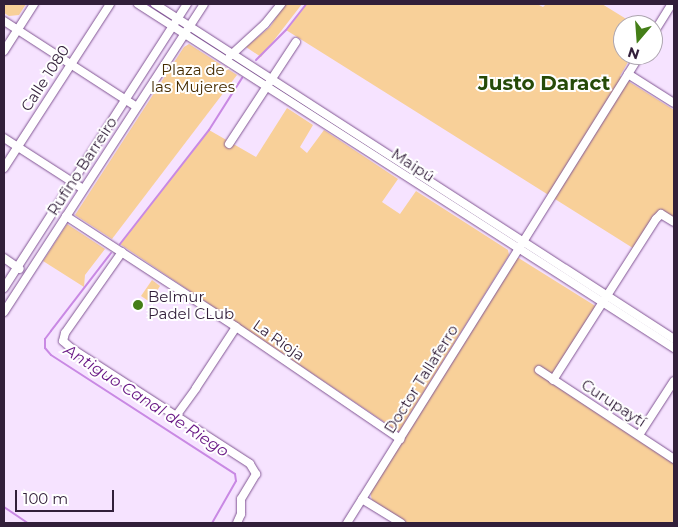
<!DOCTYPE html>
<html>
<head>
<meta charset="utf-8">
<style>
	body { margin:0 }
	#map { position:relative; width:678px; height:527px; overflow:hidden; background:#f6e3ff; font-family:Montserrat,sans-serif }
	div>[style] { position:absolute }
	.green>* { inset:0; background:#f8d099 }
	.stream>* { height:2px; margin:-1px; padding:0 1px; transform-origin:1px; border-radius:1px; background:#c989e4 }
	.roads { filter:drop-shadow(0 0 1px #805593) drop-shadow(0 0 1px #805593) }
	.minor>* { height:8px; margin:-4px; padding:0 4px; transform-origin:4px; border-radius:4px; background:#fff }
	.dots>* { width:14px; height:14px; translate:-50% -50%; box-sizing:border-box; border:2px solid #fff; border-radius:50% }
	span { translate:-50% -50%; white-space:nowrap; text-align:center; line-height:1.15; -webkit-text-stroke:4px #fff; paint-order:stroke }
	.park-label { font-size:15px; color:#462c00 }
	.street-label { font-size:15px; color:#321f3a }
	.poi-label { font-size:15px; color:#321f3a }
	.left { translate:0 -50%; text-align:left }
	.water-label { font-size:16px; color:#6a1986; font-style:italic }
	.district-label { font-size:20px; color:#264a09; font-weight:700 }
	.frame { position:absolute; inset:0; border:5px solid #321f3a; pointer-events:none }
	.north { position:absolute; left:613px; top:15px; width:50px; height:50px; box-sizing:border-box; background:#fff; border:1px solid #ada5b0; border-radius:50%; rotate:198deg; font-size:14px; font-weight:700; line-height:20px; text-align:center; color:#321f3a }
	.north::after { content:''; display:block; margin:auto; width:18px; height:22px; background:#447e17; clip-path:polygon(50% 0,100% 100%,50% 72%,0 100%) }
	.scale { position:absolute; left:15px; top:490px; width:99px; height:22px; box-sizing:border-box; border:2px solid #321f3a; border-top:0; padding-left:6px; font-size:15px; line-height:18px; white-space:nowrap; color:#321f3a; -webkit-text-stroke:4px #fff; paint-order:stroke }
</style>
</head>
<body>
<div id="map">
	<div class="green">
		<div style="clip-path:polygon(4px 4px,26px 4px,19px 15px,9px 16px,4px 13px)"></div>
		<div style="clip-path:polygon(285px 4px,302px 4px,261px 57px,246px 47px,270px 27px)"></div>
		<div style="clip-path:polygon(306px 4px,537px 4px,543px 7px,546px 4px,602px 4px,636px 25px,623px 25px,623px 55px,632px 55px,620px 76px,674px 110px,674px 222px,660px 214px,636px 250px,286px 30px)"></div>
		<div style="clip-path:polygon(189px 44px,237px 75px,112px 239px,75px 215px,184px 47px)"></div>
		<div style="clip-path:polygon(287px 108px,313px 125px,300px 147px,307px 153px,324px 130px,398px 179px,382px 202px,400px 214px,416px 191px,508px 250px,509px 255px,399px 432px,120px 244px,209px 130px,256px 157px)"></div>
		<div style="clip-path:polygon(67px 224px,105px 249px,85px 275px,84px 287px,43px 261px)"></div>
		<div style="clip-path:polygon(517px 257px,597px 307px,550px 382px,674px 464px,674px 523px,408px 523px,372px 500px,370px 492px)"></div>
		<div style="clip-path:polygon(152px 280px,160px 286px,150px 302px,141px 296px)"></div>
	</div>
	<div class="stream">
		<div style="left:147px;top:4px;width:21px;rotate:31deg"></div>
		<div style="left:196px;top:35px;width:34px;rotate:34deg"></div>
		<div style="left:256px;top:60px;width:42px;rotate:-45deg"></div>
		<div style="left:286px;top:30px;width:33px;rotate:-52deg"></div>
		<div style="left:120px;top:244px;width:145px;rotate:-52deg"></div>
		<div style="left:209px;top:130px;width:62px;rotate:-57.6deg"></div>
		<div style="left:111px;top:253px;width:98px;rotate:127.6deg"></div>
		<div style="left:51px;top:331px;width:10px;rotate:127deg"></div>
		<div style="left:45px;top:339px;width:9px;rotate:90deg"></div>
		<div style="left:45px;top:348px;width:9px;rotate:49deg"></div>
		<div style="left:51px;top:355px;width:219px;rotate:32.9deg"></div>
		<div style="left:235px;top:474px;width:7px;rotate:82deg"></div>
		<div style="left:236px;top:481px;width:48px;rotate:119.7deg"></div>
		<div style="left:4px;top:507px;width:29px;rotate:34deg"></div>
	</div>
	<div class="roads">
		<div class="minor">
			<div style="left:138px;top:4px;width:637px;rotate:32.69deg"></div>
			<div style="left:155px;top:4px;width:618px;rotate:32.84deg"></div>
			<div style="left:4px;top:21px;width:158px;rotate:32.9deg"></div>
			<div style="left:653px;top:34px;width:36px;rotate:-58deg"></div>
			<div style="left:4px;top:51px;width:56px;rotate:-57.4deg"></div>
			<div style="left:230px;top:56px;width:47px;rotate:-42.4deg"></div>
			<div style="left:265px;top:24px;width:26px;rotate:-51deg"></div>
			<div style="left:628px;top:74px;width:54px;rotate:32.2deg"></div>
			<div style="left:4px;top:138px;width:94px;rotate:32.8deg"></div>
			<div style="left:229px;top:144px;width:122px;rotate:-56.7deg"></div>
			<div style="left:4px;top:168px;width:195px;rotate:-57.1deg"></div>
			<div style="left:66px;top:216px;width:203px;rotate:33.1deg"></div>
			<div style="left:236px;top:327px;width:199px;rotate:34.3deg"></div>
			<div style="left:122px;top:252px;width:99px;rotate:125.1deg"></div>
			<div style="left:65px;top:333px;width:8px;rotate:104deg"></div>
			<div style="left:63px;top:341px;width:11px;rotate:41deg"></div>
			<div style="left:71px;top:348px;width:213px;rotate:32.9deg"></div>
			<div style="left:250px;top:464px;width:12px;rotate:59deg"></div>
			<div style="left:256px;top:474px;width:29px;rotate:121deg"></div>
			<div style="left:241px;top:499px;width:15px;rotate:90deg"></div>
			<div style="left:241px;top:514px;width:10px;rotate:114deg"></div>
			<div style="left:4px;top:258px;width:19px;rotate:35deg"></div>
			<div style="left:4px;top:288px;width:338px;rotate:-57.2deg"></div>
			<div style="left:4px;top:312px;width:367px;rotate:-57deg"></div>
			<div style="left:539px;top:370px;width:162px;rotate:33.4deg"></div>
			<div style="left:553px;top:380px;width:191px;rotate:-57.4deg"></div>
			<div style="left:656px;top:219px;width:7px;rotate:-45deg"></div>
			<div style="left:661px;top:214px;width:15px;rotate:32deg"></div>
			<div style="left:176px;top:416px;width:34px;rotate:-54deg"></div>
			<div style="left:196px;top:388px;width:73px;rotate:-56.7deg"></div>
			<div style="left:639px;top:435px;width:64px;rotate:-57.1deg"></div>
			<div style="left:362px;top:499px;width:46px;rotate:31.6deg"></div>
			<div style="left:347px;top:523px;width:552px;rotate:-57.95deg"></div>
		</div>
	</div>
	<div class="dots">
		<div style="left:138px;top:305px;background:#447e17"></div>
	</div>
	<div class="park-label">
		<span style="left:193px;top:78px">Plaza de<br>las Mujeres</span>
	</div>
	<div class="street-label">
		<span style="left:45px;top:78px;rotate:-57deg">Calle 1080</span>
		<span style="left:413px;top:165px;rotate:33deg">Maipú</span>
		<span style="left:82px;top:166px;rotate:-57deg">Rufino Barreiro</span>
		<span style="left:279px;top:340px;rotate:35deg">La Rioja</span>
		<span style="left:421px;top:379px;rotate:-58deg">Doctor Tallaferro</span>
		<span style="left:614px;top:403px;rotate:33deg">Curupaytí</span>
	</div>
	<div class="poi-label">
		<span class="left" style="left:148px;top:305px">Belmur<br>Padel CLub</span>
	</div>
	<div class="water-label">
		<span style="left:146px;top:401px;rotate:33deg">Antiguo Canal de Riego</span>
	</div>
	<div class="district-label">
		<span style="left:544px;top:83px">Justo Daract</span>
	</div>
	<div class="frame"></div>
	<div class="north">N</div>
	<div class="scale">100 m</div>
</div>
</body>
</html>
